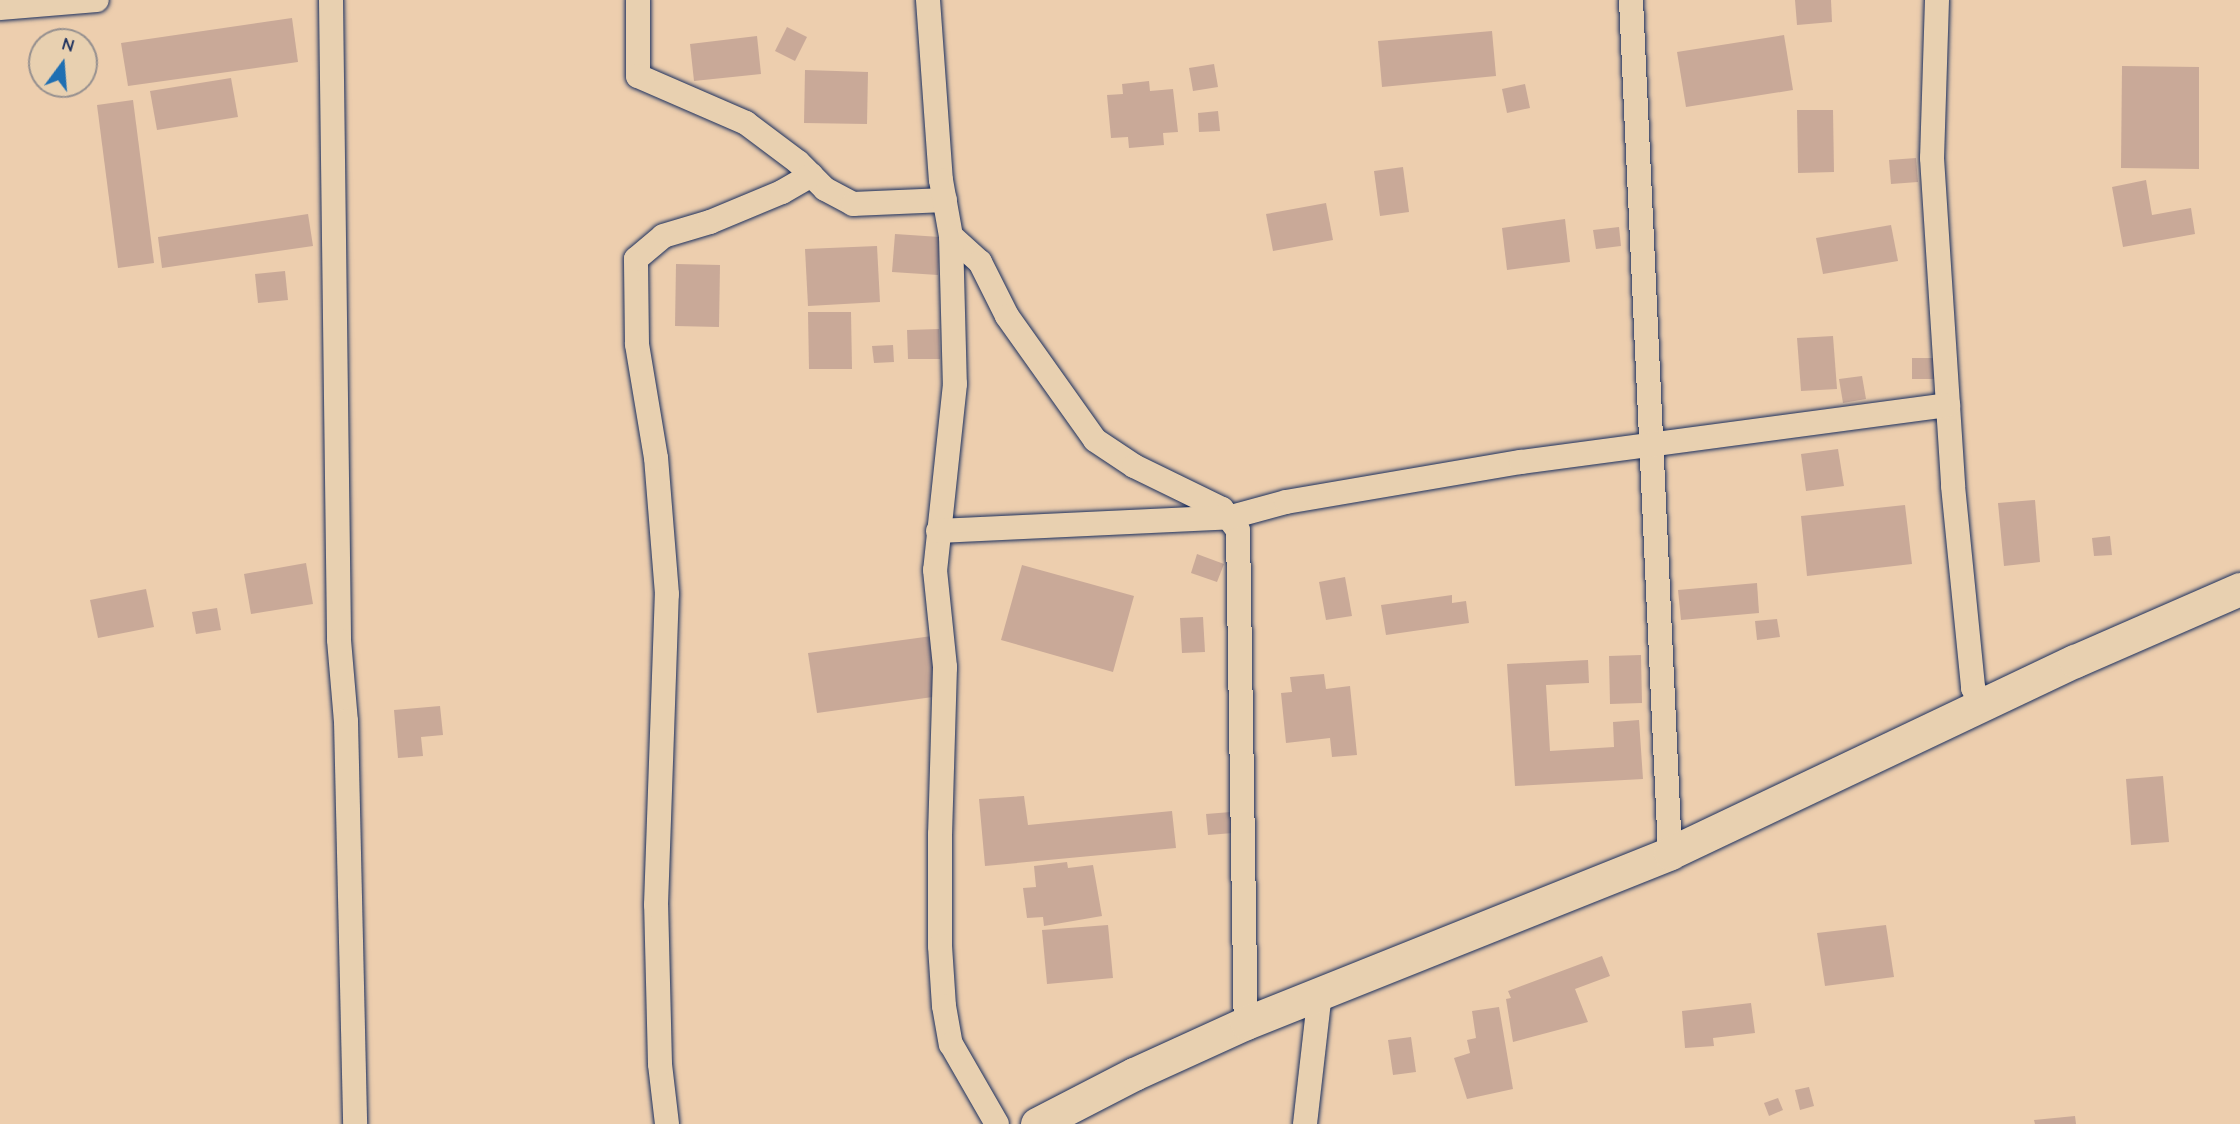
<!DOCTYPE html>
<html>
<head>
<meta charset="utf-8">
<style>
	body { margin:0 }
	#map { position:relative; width:2240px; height:1124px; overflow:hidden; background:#edceae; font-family:"Comic Neue",sans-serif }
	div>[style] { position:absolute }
	.building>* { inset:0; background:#c9a998 }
	.roads { filter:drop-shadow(0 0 2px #1b2f5e) drop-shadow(0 0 2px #1b2f5e) }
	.minor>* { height:24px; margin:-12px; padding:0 12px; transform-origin:12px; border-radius:12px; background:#e8d0b0 }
	.secondary>* { height:33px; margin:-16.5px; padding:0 16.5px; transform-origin:16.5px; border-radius:16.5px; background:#e8d0b0 }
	span { translate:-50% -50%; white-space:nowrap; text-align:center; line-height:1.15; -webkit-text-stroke:5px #e8d0b0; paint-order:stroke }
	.north { position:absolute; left:28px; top:28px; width:70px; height:70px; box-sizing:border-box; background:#e8d0b0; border:2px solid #96908f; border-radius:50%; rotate:16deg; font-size:19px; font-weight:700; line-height:28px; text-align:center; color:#1b2f5e }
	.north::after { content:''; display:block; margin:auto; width:24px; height:32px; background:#1f6fb2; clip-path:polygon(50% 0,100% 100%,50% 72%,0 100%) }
</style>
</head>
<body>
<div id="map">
	<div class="building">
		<div style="clip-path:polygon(1795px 0,1831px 0,1832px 22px,1797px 25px)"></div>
		<div style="clip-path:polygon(292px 18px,298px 62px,128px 86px,121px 43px)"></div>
		<div style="clip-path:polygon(787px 27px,807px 37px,795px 61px,775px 51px)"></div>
		<div style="clip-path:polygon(1492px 31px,1496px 76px,1382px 87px,1378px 41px)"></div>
		<div style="clip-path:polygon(1784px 35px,1793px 90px,1686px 107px,1677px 52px)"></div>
		<div style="clip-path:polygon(757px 36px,761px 74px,694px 81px,690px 44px)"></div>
		<div style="clip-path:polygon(1214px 64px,1218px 87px,1193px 91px,1189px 68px)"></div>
		<div style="clip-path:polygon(2122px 66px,2199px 67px,2199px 169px,2121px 168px)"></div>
		<div style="clip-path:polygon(805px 70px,868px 72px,867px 124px,804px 123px)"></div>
		<div style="clip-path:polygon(231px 78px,238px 117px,157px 130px,150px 91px)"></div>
		<div style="clip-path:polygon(1149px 81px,1150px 91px,1173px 89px,1178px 132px,1163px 133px,1164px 145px,1129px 148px,1128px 137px,1111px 138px,1107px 95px,1123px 94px,1122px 84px)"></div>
		<div style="clip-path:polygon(1525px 84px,1530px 108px,1507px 113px,1502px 89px)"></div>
		<div style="clip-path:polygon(133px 100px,154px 263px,118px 268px,97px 105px)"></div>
		<div style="clip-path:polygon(1797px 110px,1833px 110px,1834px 172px,1798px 173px)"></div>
		<div style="clip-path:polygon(1218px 111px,1220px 131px,1199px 132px,1198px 113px)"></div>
		<div style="clip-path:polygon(1916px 158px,1918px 182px,1891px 184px,1889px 160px)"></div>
		<div style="clip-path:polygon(1403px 167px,1409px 212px,1380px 216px,1374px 171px)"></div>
		<div style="clip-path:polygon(2146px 180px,2152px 215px,2191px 208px,2195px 234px,2123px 247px,2112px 187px)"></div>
		<div style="clip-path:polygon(1326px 203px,1333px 240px,1273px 251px,1266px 214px)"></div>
		<div style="clip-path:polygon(308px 214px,313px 246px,162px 268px,158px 237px)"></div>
		<div style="clip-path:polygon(1565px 219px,1570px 262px,1507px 270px,1502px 228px)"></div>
		<div style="clip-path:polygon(1891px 225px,1898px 261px,1823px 274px,1816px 238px)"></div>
		<div style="clip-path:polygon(1619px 227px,1621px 246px,1596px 249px,1593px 230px)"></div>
		<div style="clip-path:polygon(895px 234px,940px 237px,938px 275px,892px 272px)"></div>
		<div style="clip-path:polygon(877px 246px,880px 302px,808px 306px,805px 249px)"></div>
		<div style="clip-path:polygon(676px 264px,720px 265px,719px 327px,675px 326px)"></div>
		<div style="clip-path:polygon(285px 271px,288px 300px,258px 303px,255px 274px)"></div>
		<div style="clip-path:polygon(808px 312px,851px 312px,852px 369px,809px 369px)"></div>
		<div style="clip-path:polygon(939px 329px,940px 359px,908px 359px,907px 330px)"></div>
		<div style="clip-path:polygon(1833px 336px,1837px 389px,1801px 391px,1797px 338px)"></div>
		<div style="clip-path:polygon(893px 345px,894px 362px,874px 363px,872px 346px)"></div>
		<div style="clip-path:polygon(1912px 358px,1935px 358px,1936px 379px,1912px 379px)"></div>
		<div style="clip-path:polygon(1862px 376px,1866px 399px,1843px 403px,1839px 379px)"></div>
		<div style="clip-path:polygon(1838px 449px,1844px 486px,1806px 491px,1801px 454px)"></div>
		<div style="clip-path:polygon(2035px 500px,2040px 562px,2004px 566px,1998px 503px)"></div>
		<div style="clip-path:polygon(1905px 505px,1912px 564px,1807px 576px,1801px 516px)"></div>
		<div style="clip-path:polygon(2110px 536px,2112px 555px,2094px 556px,2092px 538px)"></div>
		<div style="clip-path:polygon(1197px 554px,1224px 564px,1217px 582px,1191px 573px)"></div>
		<div style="clip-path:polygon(306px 563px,313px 604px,251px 614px,244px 574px)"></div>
		<div style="clip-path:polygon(1022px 565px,1134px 596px,1113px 672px,1001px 640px)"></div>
		<div style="clip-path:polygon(1345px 577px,1352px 616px,1326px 620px,1319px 582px)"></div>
		<div style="clip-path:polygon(1757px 583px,1759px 613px,1681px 620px,1678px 590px)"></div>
		<div style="clip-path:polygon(146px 589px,154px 627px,98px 638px,90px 600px)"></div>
		<div style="clip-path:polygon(1452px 595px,1452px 603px,1466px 601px,1469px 623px,1386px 635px,1381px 605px)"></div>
		<div style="clip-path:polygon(217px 608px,221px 630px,196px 634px,192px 612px)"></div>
		<div style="clip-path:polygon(1203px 617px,1205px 652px,1182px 653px,1180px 618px)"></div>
		<div style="clip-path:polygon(1777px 619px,1780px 637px,1757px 640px,1755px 621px)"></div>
		<div style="clip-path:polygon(932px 636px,940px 696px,817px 713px,808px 653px)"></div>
		<div style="clip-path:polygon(1641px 655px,1642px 703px,1610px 704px,1609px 656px)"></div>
		<div style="clip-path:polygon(1588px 660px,1589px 683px,1546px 685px,1550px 751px,1614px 747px,1613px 722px,1639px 720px,1643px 779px,1515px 786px,1507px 664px)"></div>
		<div style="clip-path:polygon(1324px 674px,1326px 689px,1350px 686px,1357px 755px,1332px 757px,1330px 738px,1286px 743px,1281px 693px,1292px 692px,1290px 677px)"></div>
		<div style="clip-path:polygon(440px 706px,443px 735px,421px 737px,423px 756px,398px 758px,394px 710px)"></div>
		<div style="clip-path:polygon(2163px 776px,2169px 842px,2131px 845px,2126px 779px)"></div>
		<div style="clip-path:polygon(1024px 796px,1028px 825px,1172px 811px,1176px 848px,985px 866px,979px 799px)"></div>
		<div style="clip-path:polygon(1231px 812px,1233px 833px,1208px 835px,1206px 814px)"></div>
		<div style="clip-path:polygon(1067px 862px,1068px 868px,1093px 865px,1102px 916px,1044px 926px,1043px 917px,1027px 918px,1023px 888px,1036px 887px,1034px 866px)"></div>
		<div style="clip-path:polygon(1108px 925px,1113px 978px,1047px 984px,1042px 930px)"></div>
		<div style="clip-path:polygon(1886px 925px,1894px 977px,1825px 986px,1817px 933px)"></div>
		<div style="clip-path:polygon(1602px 956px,1610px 976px,1575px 989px,1588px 1022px,1513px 1042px,1506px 999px,1511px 998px,1508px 991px)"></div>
		<div style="clip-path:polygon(1751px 1003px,1755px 1033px,1713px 1038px,1714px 1046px,1685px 1048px,1682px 1011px)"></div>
		<div style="clip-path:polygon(1499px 1007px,1513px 1089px,1467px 1099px,1454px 1058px,1470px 1053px,1467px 1040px,1476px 1038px,1472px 1011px)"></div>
		<div style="clip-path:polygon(1411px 1037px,1416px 1072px,1393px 1075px,1388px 1040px)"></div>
		<div style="clip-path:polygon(1809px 1087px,1814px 1106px,1800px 1110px,1795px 1090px)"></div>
		<div style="clip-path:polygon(1778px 1098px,1783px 1110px,1769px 1116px,1764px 1103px)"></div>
		<div style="clip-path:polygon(2075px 1116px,2076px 1124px,2035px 1124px,2034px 1120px)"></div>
	</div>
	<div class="roads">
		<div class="minor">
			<div style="left:331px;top:0;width:640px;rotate:89.28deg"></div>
			<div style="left:339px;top:640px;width:81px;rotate:85.1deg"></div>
			<div style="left:346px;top:721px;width:403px;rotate:88.7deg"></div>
			<div style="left:638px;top:0;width:76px;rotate:90deg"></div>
			<div style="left:638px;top:76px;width:118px;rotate:23.5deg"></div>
			<div style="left:746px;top:123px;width:65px;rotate:36.9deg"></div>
			<div style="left:798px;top:162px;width:38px;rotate:45deg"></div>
			<div style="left:825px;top:189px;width:32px;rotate:28deg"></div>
			<div style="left:853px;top:204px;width:92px;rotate:-2.5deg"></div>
			<div style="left:928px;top:0;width:180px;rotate:85.9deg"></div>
			<div style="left:941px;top:180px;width:57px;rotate:79.9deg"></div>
			<div style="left:951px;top:236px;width:39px;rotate:42deg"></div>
			<div style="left:980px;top:262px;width:60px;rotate:63.4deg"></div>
			<div style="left:1007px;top:316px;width:152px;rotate:54.6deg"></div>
			<div style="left:1095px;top:440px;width:47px;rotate:33.7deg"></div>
			<div style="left:1134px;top:466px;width:98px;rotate:26deg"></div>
			<div style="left:1222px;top:509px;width:26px;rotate:53deg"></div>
			<div style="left:1238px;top:530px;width:493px;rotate:89.1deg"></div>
			<div style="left:1631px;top:0;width:854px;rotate:87.38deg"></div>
			<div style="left:1937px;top:0;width:158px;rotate:91.8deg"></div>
			<div style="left:1932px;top:158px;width:329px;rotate:86.3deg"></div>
			<div style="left:1953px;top:486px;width:203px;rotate:84.3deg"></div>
			<div style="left:1973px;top:688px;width:19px;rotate:62deg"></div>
			<div style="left:0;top:8px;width:97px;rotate:-4.7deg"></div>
			<div style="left:951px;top:236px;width:148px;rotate:88.5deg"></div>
			<div style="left:955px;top:384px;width:187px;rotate:96.1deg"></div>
			<div style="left:935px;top:570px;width:98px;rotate:84.1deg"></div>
			<div style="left:945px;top:667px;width:167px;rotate:91.7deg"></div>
			<div style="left:940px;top:834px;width:112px;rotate:90deg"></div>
			<div style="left:940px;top:946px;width:60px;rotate:86.2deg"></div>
			<div style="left:944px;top:1006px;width:39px;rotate:80deg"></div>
			<div style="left:951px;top:1044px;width:92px;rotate:60.1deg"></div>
			<div style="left:938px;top:531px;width:293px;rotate:-2.7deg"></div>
			<div style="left:1231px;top:517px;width:57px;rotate:-15.3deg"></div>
			<div style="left:1286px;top:502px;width:238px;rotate:-9.7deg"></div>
			<div style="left:1521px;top:462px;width:431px;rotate:-7.6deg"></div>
			<div style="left:667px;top:1124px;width:60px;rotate:-96.7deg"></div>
			<div style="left:660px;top:1064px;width:159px;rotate:-91.4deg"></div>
			<div style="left:656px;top:905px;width:311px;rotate:-88deg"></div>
			<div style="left:667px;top:594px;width:136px;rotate:-94.6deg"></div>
			<div style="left:656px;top:458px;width:116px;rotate:-99.5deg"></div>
			<div style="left:637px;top:344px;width:85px;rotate:-90.7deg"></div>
			<div style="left:636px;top:259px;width:35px;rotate:-40deg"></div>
			<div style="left:663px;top:236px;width:49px;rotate:-16.6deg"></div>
			<div style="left:710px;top:222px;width:78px;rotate:-22.6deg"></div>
			<div style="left:782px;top:192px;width:34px;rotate:-30deg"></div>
			<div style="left:1305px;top:1124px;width:132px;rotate:-83.5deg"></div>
		</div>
		<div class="secondary">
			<div style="left:1037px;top:1124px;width:109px;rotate:-27.3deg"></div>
			<div style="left:1134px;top:1074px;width:123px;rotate:-24.5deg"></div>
			<div style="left:1246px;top:1023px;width:457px;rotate:-21.8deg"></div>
			<div style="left:1670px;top:853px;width:448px;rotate:-25.4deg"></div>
			<div style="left:2075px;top:661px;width:180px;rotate:-23.6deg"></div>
		</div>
	</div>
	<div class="north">N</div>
</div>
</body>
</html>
